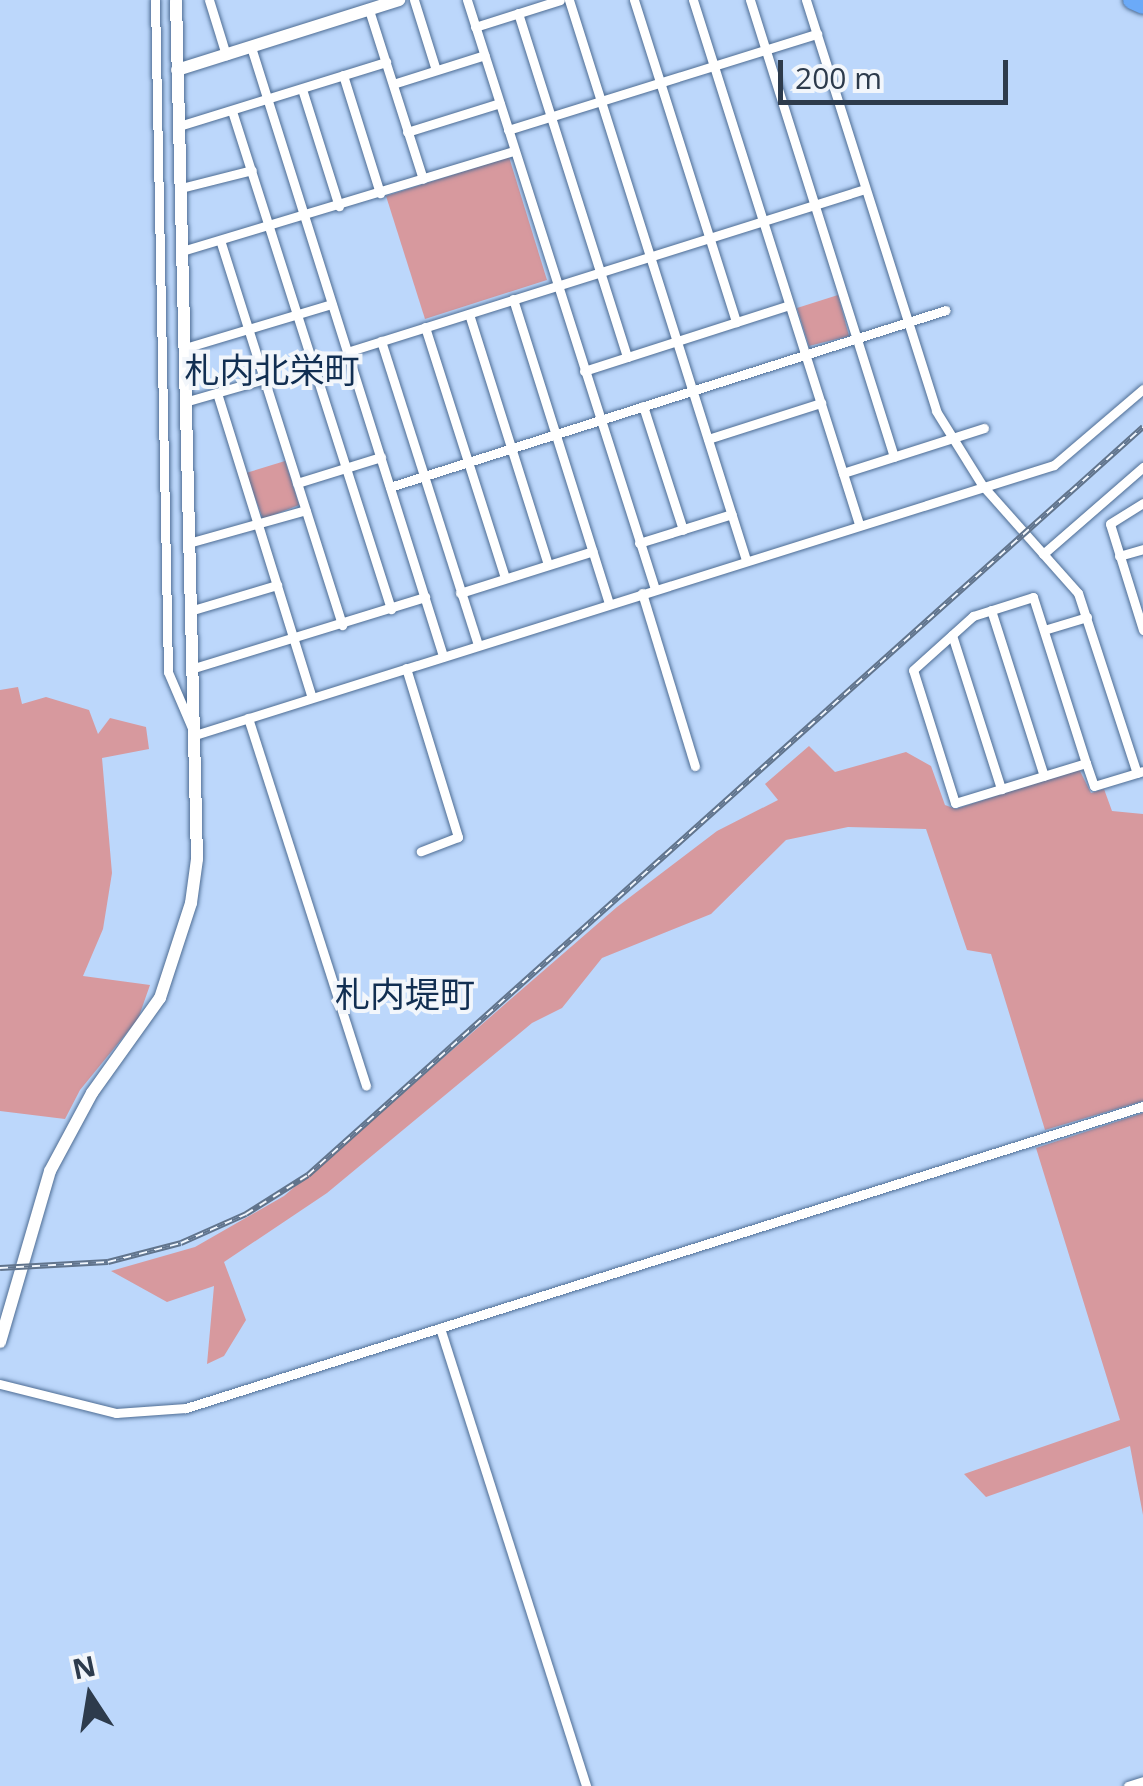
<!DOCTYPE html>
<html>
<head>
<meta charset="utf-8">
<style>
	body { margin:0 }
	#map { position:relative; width:1143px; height:1786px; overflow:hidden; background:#bcd7fb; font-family:"Open Sans","Noto Sans JP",sans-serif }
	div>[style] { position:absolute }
	.green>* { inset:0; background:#d7999e }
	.roads { filter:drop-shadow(0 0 2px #4e6d94) drop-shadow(0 0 2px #4e6d94) }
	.street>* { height:9px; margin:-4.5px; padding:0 4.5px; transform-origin:4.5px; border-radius:4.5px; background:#fff }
	.secondary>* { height:12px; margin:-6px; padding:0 6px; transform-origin:6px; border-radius:6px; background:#fff }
	.highway>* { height:18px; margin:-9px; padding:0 9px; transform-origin:9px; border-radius:9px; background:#6baaf8 }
	.rail>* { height:6px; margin-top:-3px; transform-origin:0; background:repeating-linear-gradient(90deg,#f2f6fb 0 8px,#61748c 0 16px); box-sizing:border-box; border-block:2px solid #61748c }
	span { translate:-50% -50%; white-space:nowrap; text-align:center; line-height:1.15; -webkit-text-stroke:8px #f2f6fb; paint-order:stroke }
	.quarter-label { font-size:35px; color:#122f52 }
	.north { position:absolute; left:40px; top:1646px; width:100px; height:100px; -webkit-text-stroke:8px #f2f6fb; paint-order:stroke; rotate:348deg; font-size:28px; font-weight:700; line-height:40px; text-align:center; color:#2d3b4c }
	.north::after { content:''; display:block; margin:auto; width:35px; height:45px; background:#2d3b4c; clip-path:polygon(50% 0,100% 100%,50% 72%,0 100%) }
	.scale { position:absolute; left:778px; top:60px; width:230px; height:45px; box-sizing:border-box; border:5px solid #2d3b4c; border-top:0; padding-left:12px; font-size:30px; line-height:35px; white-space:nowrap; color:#2d3b4c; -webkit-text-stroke:8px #f2f6fb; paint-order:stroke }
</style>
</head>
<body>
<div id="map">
	<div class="green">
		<div style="clip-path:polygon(509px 157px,547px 280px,425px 319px,386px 196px)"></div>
		<div style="clip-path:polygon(838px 295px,849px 336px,809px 346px,797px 308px)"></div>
		<div style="clip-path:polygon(285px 461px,299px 505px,263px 519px,246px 473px)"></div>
		<div style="clip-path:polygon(18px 687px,22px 704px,46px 697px,89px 710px,98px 734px,110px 718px,146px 727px,149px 749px,102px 758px,112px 873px,103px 929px,83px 976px,150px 985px,138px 1019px,80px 1090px,65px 1119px,0 1111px,0 690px)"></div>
		<div style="clip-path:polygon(809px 746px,835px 772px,906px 752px,931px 766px,945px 805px,956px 809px,1079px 769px,1091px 793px,1104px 789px,1112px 811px,1143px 814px,1143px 1101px,1045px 1130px,991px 954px,967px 950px,926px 829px,848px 827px,786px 840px,711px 914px,602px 958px,562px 1008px,532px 1023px,327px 1193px,224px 1262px,246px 1320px,224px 1356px,207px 1364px,214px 1286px,167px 1302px,111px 1271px,195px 1247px,284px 1196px,617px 907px,717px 831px,778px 800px,765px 784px)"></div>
		<div style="clip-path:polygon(1143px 1113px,1143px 1515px,1130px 1446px,986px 1497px,964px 1474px,1120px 1420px,1036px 1148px)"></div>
	</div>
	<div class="roads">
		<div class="street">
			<div style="left:155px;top:0;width:672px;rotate:88.89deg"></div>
			<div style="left:168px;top:672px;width:69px;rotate:66.8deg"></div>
			<div style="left:195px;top:735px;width:900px;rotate:-17.45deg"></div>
			<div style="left:1054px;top:465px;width:117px;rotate:-40.5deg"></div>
			<div style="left:209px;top:0;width:58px;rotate:72.8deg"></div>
			<div style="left:414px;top:0;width:73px;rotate:72.6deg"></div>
			<div style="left:467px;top:0;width:618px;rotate:72.3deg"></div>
			<div style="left:569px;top:0;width:587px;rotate:72.46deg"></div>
			<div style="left:634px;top:0;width:338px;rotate:72.4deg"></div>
			<div style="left:693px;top:0;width:550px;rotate:72.42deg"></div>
			<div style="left:750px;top:0;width:479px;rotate:72.5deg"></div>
			<div style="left:806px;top:0;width:431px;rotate:72.4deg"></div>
			<div style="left:936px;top:411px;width:87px;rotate:58.1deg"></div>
			<div style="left:982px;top:485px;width:144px;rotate:48.4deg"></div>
			<div style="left:1078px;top:593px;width:189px;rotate:71.9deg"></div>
			<div style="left:1137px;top:773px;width:6px;rotate:-18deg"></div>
			<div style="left:369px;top:10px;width:177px;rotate:72.3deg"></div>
			<div style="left:518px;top:13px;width:361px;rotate:72.4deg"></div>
			<div style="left:475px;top:27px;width:89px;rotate:-17.6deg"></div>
			<div style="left:251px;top:47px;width:639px;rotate:72.5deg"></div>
			<div style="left:343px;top:75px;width:124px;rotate:72.6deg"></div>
			<div style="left:393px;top:84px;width:96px;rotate:-17.5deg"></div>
			<div style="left:302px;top:89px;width:123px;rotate:72.5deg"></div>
			<div style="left:232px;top:111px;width:523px;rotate:72.29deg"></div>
			<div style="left:179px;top:126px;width:217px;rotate:-17.2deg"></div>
			<div style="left:508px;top:130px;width:324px;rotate:-17.3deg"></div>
			<div style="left:407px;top:132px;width:97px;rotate:-17.3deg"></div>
			<div style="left:181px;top:188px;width:73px;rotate:-14.2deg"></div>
			<div style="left:221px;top:243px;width:401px;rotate:72.4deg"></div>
			<div style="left:182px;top:251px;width:347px;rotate:-16.8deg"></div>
			<div style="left:513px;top:299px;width:319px;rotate:72.5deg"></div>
			<div style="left:469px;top:314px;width:263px;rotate:72.5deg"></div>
			<div style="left:425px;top:327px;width:263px;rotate:72.3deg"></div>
			<div style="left:381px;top:341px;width:319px;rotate:72.3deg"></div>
			<div style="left:185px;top:348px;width:153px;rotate:-16.7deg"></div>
			<div style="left:347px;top:352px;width:543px;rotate:-17.47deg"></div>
			<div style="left:584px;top:371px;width:215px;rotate:-17.8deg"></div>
			<div style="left:217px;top:393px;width:319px;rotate:72.7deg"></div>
			<div style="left:188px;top:401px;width:79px;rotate:-16.1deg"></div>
			<div style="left:643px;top:406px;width:130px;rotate:72.1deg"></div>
			<div style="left:708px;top:439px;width:119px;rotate:-17.7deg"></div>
			<div style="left:843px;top:473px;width:148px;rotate:-17.7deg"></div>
			<div style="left:297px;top:483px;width:88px;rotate:-17.2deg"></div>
			<div style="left:390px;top:487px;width:583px;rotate:-17.66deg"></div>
			<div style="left:1143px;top:503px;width:39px;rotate:148deg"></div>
			<div style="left:1110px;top:524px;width:111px;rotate:72.7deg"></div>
			<div style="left:192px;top:542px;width:118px;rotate:-15.7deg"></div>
			<div style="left:639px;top:543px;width:97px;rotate:-17.3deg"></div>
			<div style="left:1043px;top:554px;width:133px;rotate:-41deg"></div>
			<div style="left:1119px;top:556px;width:25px;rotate:-16deg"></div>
			<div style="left:460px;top:593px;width:139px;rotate:-17.5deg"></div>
			<div style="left:642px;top:593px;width:181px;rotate:73deg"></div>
			<div style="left:193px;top:610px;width:88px;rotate:-16.6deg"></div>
			<div style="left:991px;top:610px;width:174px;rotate:72.3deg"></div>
			<div style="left:1044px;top:630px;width:45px;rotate:-16.8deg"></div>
			<div style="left:952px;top:635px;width:162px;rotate:72.3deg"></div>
			<div style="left:194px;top:668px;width:242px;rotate:-17.1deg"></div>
			<div style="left:406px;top:668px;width:177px;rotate:72.9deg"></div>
			<div style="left:458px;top:837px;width:40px;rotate:159deg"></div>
			<div style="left:248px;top:718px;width:386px;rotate:72.2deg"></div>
			<div style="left:1086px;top:763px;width:137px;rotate:163deg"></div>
			<div style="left:955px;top:803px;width:139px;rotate:-107.5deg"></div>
			<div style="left:913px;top:670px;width:81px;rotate:-42deg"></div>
			<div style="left:973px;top:616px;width:63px;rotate:-17.6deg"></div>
			<div style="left:1033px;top:597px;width:174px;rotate:72.3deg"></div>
			<div style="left:1086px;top:763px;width:24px;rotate:71deg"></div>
			<div style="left:1094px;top:786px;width:45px;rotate:-16.8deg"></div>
			<div style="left:440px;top:1328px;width:481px;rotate:72.3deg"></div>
			<div style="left:0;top:1384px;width:120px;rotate:14deg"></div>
			<div style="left:116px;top:1413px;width:70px;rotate:-4.1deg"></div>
			<div style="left:186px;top:1408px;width:1004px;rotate:-17.51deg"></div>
			<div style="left:1128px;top:1786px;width:16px;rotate:-18deg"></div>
		</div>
		<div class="secondary">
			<div style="left:177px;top:70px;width:233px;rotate:-17.5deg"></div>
			<div style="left:0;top:1342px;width:178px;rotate:-73.7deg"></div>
			<div style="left:50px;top:1171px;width:89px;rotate:-61.7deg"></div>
			<div style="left:92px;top:1093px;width:117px;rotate:-54.4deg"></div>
			<div style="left:160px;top:998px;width:100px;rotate:-71.9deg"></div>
			<div style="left:191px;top:903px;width:44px;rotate:-82.2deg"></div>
			<div style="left:197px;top:859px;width:859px;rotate:-91.4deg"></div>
		</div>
		<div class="highway">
			<div style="left:1132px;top:0;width:12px;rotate:24deg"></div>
		</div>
	</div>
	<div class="rail">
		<div style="left:0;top:1268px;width:108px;rotate:-3.2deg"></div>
		<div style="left:108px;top:1262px;width:75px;rotate:-14.6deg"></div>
		<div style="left:181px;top:1243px;width:71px;rotate:-24deg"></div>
		<div style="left:246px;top:1214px;width:73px;rotate:-32.2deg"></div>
		<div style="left:308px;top:1175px;width:1121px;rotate:-41.85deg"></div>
	</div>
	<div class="quarter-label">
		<span style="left:272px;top:370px">札内北栄町</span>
		<span style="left:405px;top:994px">札内堤町</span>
	</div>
	<div class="north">N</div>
	<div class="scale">200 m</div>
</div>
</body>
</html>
